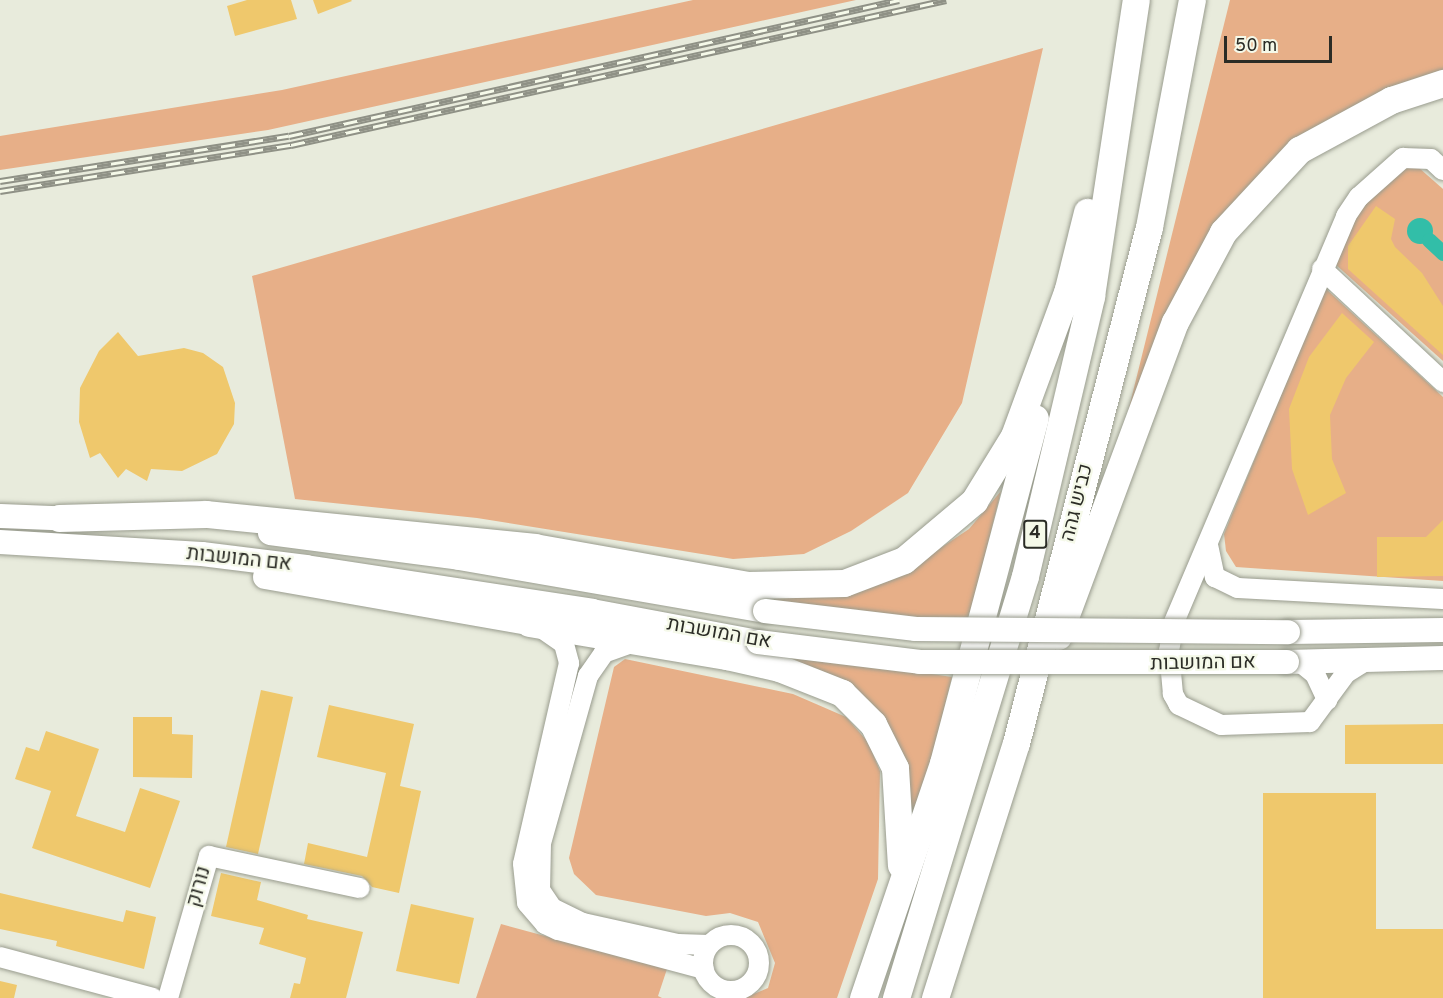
<!DOCTYPE html>
<html>
<head>
<meta charset="utf-8">
<style>
	body { margin:0 }
	#map { position:relative; width:1443px; height:998px; overflow:hidden; background:#e8ebdc; font-family:Overpass,Heebo,sans-serif }
	div>[style] { position:absolute }
	.green>* { inset:0; background:#e7af88 }
	.water>* { inset:0; background:#32bea8 }
	.round { border-radius:50% }
	.canal>* { height:15px; margin:-7.5px; padding:0 7.5px; transform-origin:7.5px; border-radius:7.5px; background:#32bea8 }
	.building>* { inset:0; background:#efc86c }
	.roads { filter:drop-shadow(0 0 2px #999c8e) drop-shadow(0 0 2px #999c8e) }
	.minor>* { height:20px; margin:-10px; padding:0 10px; transform-origin:10px; border-radius:10px; background:#fff }
	.minor>.ring { margin:-10px; padding:0; box-sizing:content-box; background:none; border:20px solid #fff; border-radius:50% }
	.major>* { height:24px; margin:-12px; padding:0 12px; transform-origin:12px; border-radius:12px; background:#fff }
	.highway>* { height:27px; margin:-13.5px; padding:0 13.5px; transform-origin:13.5px; border-radius:13.5px; background:#fff }
	.rail>* { height:7px; margin-top:-3.5px; transform-origin:0; background:repeating-linear-gradient(90deg,#f5f9e9 0 14px,#8f9186 0 28px); box-sizing:border-box; border-block:2px solid #8f9186 }
	.bridges { filter:drop-shadow(0 0 2px #999c8e) drop-shadow(0 0 2px #999c8e) }
	.major-bridge>* { height:24px; margin:-12px; padding:0 12px; transform-origin:12px; border-radius:12px; background:#fff }
	span { translate:-50% -50%; white-space:nowrap; text-align:center; line-height:1.15; -webkit-text-stroke:4.5px #f5f9e9; paint-order:stroke }
	.shield-label span { padding:2px 4px; background:#f5f9e9; border:2px solid; border-radius:4px; -webkit-text-stroke-width:0 }
	.shield-label { font-size:18px; color:#2b2c26; font-weight:700 }
	.street-label { font-size:20px; color:#2b2c26 }
	.scale { position:absolute; left:1224px; top:36px; width:108px; height:27px; box-sizing:border-box; border:3px solid #2b2c26; border-top:0; padding-left:8px; font-size:18px; line-height:21px; white-space:nowrap; color:#2b2c26; -webkit-text-stroke:4px #f5f9e9; paint-order:stroke }
</style>
</head>
<body>
<div id="map">
	<div class="green">
		<div style="clip-path:polygon(693px 0,856px 0,268px 130px,0 170px,0 136px,282px 90px)"></div>
		<div style="clip-path:polygon(1230px 0,1443px 0,1443px 73px,1266px 169px,1125px 424px)"></div>
		<div style="clip-path:polygon(1043px 48px,962px 403px,908px 493px,851px 531px,804px 554px,733px 559px,477px 518px,295px 499px,252px 276px)"></div>
		<div style="clip-path:polygon(1418px 167px,1443px 189px,1443px 361px,1335px 264px,1353px 214px,1401px 168px)"></div>
		<div style="clip-path:polygon(1325px 288px,1443px 397px,1443px 581px,1236px 567px,1226px 551px,1224px 534px)"></div>
		<div style="clip-path:polygon(1001px 491px,968px 625px,745px 601px,754px 590px,871px 587px,894px 579px,969px 529px)"></div>
		<div style="clip-path:polygon(785px 652px,952px 677px,916px 822px,906px 816px,889px 732px,781px 666px)"></div>
		<div style="clip-path:polygon(625px 659px,793px 694px,846px 717px,868px 742px,880px 771px,878px 879px,837px 998px,744px 998px,768px 988px,775px 963px,758px 922px,730px 913px,706px 916px,596px 895px,574px 874px,569px 858px,614px 667px)"></div>
		<div style="clip-path:polygon(501px 924px,667px 969px,658px 996px,662px 998px,476px 998px)"></div>
	</div>
	<div class="water">
		<div class="round" style="left:1407px;top:218px;width:26px;height:26px"></div>
	</div>
	<div class="canal">
		<div style="left:1429px;top:240px;width:19px;rotate:43deg"></div>
	</div>
	<div class="building">
		<div style="clip-path:polygon(247px 0,291px 0,297px 19px,235px 36px,227px 6px)"></div>
		<div style="clip-path:polygon(313px 0,351px 0,352px 1px,318px 14px)"></div>
		<div style="clip-path:polygon(1376px 206px,1395px 219px,1391px 239px,1395px 247px,1422px 273px,1443px 306px,1443px 355px,1348px 269px,1348px 246px)"></div>
		<div style="clip-path:polygon(1342px 313px,1374px 342px,1346px 378px,1330px 415px,1332px 459px,1346px 493px,1308px 515px,1292px 469px,1289px 409px,1309px 357px)"></div>
		<div style="clip-path:polygon(118px 332px,138px 356px,184px 348px,203px 353px,223px 367px,235px 403px,234px 424px,217px 454px,182px 471px,151px 469px,147px 481px,126px 469px,118px 478px,100px 453px,90px 458px,79px 422px,80px 388px,99px 351px)"></div>
		<div style="clip-path:polygon(1443px 520px,1443px 576px,1377px 577px,1377px 537px,1426px 537px)"></div>
		<div style="clip-path:polygon(261px 690px,293px 697px,258px 854px,226px 847px)"></div>
		<div style="clip-path:polygon(329px 705px,414px 724px,400px 786px,421px 791px,399px 893px,372px 887px,362px 876px,304px 864px,308px 843px,367px 857px,386px 773px,317px 757px)"></div>
		<div style="clip-path:polygon(133px 717px,172px 717px,172px 734px,193px 735px,192px 778px,133px 777px)"></div>
		<div style="clip-path:polygon(1443px 724px,1443px 764px,1345px 764px,1345px 725px)"></div>
		<div style="clip-path:polygon(46px 731px,99px 749px,76px 816px,125px 832px,140px 788px,180px 801px,150px 888px,32px 848px,51px 791px,15px 779px,26px 747px,39px 751px)"></div>
		<div style="clip-path:polygon(1263px 793px,1376px 793px,1376px 929px,1443px 929px,1443px 998px,1263px 998px)"></div>
		<div style="clip-path:polygon(221px 873px,261px 882px,257px 900px,308px 915px,307px 919px,363px 932px,346px 998px,290px 998px,294px 983px,300px 984px,306px 958px,259px 944px,264px 928px,211px 916px)"></div>
		<div style="clip-path:polygon(0 893px,123px 922px,126px 910px,156px 917px,144px 969px,56px 946px,57px 941px,0 929px)"></div>
		<div style="clip-path:polygon(411px 904px,474px 918px,459px 984px,396px 971px)"></div>
		<div style="clip-path:polygon(0 981px,17px 985px,14px 998px,0 998px)"></div>
	</div>
	<div class="roads">
		<div class="minor">
			<div style="left:1322px;top:269px;width:166px;rotate:43deg"></div>
			<div style="left:1208px;top:545px;width:33px;rotate:78deg"></div>
			<div style="left:1215px;top:577px;width:25px;rotate:26deg"></div>
			<div style="left:1238px;top:588px;width:205px;rotate:3.1deg"></div>
			<div style="left:540px;top:627px;width:29px;rotate:35deg"></div>
			<div style="left:564px;top:644px;width:20px;rotate:75deg"></div>
			<div style="left:569px;top:663px;width:206px;rotate:102.9deg"></div>
			<div style="left:523px;top:864px;width:39px;rotate:84deg"></div>
			<div style="left:527px;top:903px;width:28px;rotate:49deg"></div>
			<div style="left:545px;top:924px;width:14px;rotate:25deg"></div>
			<div style="left:558px;top:930px;width:151px;rotate:15deg"></div>
			<div style="left:631px;top:643px;width:29px;rotate:160deg"></div>
			<div style="left:604px;top:653px;width:28px;rotate:125deg"></div>
			<div style="left:588px;top:676px;width:173px;rotate:105.7deg"></div>
			<div style="left:541px;top:843px;width:47px;rotate:91.2deg"></div>
			<div style="left:540px;top:890px;width:22px;rotate:56deg"></div>
			<div style="left:552px;top:908px;width:34px;rotate:26deg"></div>
			<div style="left:583px;top:923px;width:97px;rotate:12.5deg"></div>
			<div style="left:678px;top:944px;width:31px;rotate:2deg"></div>
			<div style="left:1367px;top:660px;width:25px;rotate:148deg"></div>
			<div style="left:1346px;top:673px;width:61px;rotate:126.3deg"></div>
			<div style="left:1310px;top:722px;width:89px;rotate:178.1deg"></div>
			<div style="left:1221px;top:725px;width:47px;rotate:-154.5deg"></div>
			<div style="left:1179px;top:705px;width:13px;rotate:-119deg"></div>
			<div style="left:1173px;top:694px;width:43px;rotate:-95.3deg"></div>
			<div style="left:1169px;top:651px;width:29px;rotate:-80deg"></div>
			<div style="left:1174px;top:622px;width:441px;rotate:-67deg"></div>
			<div style="left:1346px;top:216px;width:23px;rotate:-56deg"></div>
			<div style="left:1359px;top:197px;width:59px;rotate:-41.6deg"></div>
			<div style="left:1403px;top:158px;width:28px;rotate:2deg"></div>
			<div style="left:1431px;top:159px;width:16px;rotate:43deg"></div>
			<div style="left:1300px;top:662px;width:19px;rotate:39deg"></div>
			<div style="left:1315px;top:674px;width:29px;rotate:65deg"></div>
			<div class="ring" style="left:703px;top:935px;width:36px;height:36px"></div>
			<div style="left:0;top:957px;width:158px;rotate:15deg"></div>
			<div style="left:168px;top:998px;width:148px;rotate:-73.9deg"></div>
			<div style="left:209px;top:856px;width:154px;rotate:12deg"></div>
		</div>
		<div class="major">
			<div style="left:0;top:516px;width:77px;rotate:2.2deg"></div>
			<div style="left:270px;top:533px;width:191px;rotate:7.5deg"></div>
			<div style="left:459px;top:558px;width:311px;rotate:9.8deg"></div>
			<div style="left:0;top:542px;width:202px;rotate:3.4deg"></div>
			<div style="left:202px;top:554px;width:105px;rotate:7.1deg"></div>
			<div style="left:306px;top:567px;width:289px;rotate:8.7deg"></div>
			<div style="left:592px;top:611px;width:169px;rotate:10.6deg"></div>
			<div style="left:265px;top:577px;width:268px;rotate:9.9deg"></div>
			<div style="left:1288px;top:632px;width:155px;rotate:-0.7deg"></div>
			<div style="left:1287px;top:662px;width:156px;rotate:-1.5deg"></div>
		</div>
		<div class="highway">
			<div style="left:1064px;top:305px;width:96px;rotate:-76.1deg"></div>
			<div style="left:59px;top:518px;width:147px;rotate:-1.6deg"></div>
			<div style="left:206px;top:514px;width:330px;rotate:5.7deg"></div>
			<div style="left:534px;top:547px;width:216px;rotate:10.1deg"></div>
			<div style="left:747px;top:585px;width:97px;rotate:-1.2deg"></div>
			<div style="left:844px;top:583px;width:64px;rotate:-21deg"></div>
			<div style="left:904px;top:560px;width:92px;rotate:-40.1deg"></div>
			<div style="left:974px;top:501px;width:76px;rotate:-58.4deg"></div>
			<div style="left:1014px;top:436px;width:157px;rotate:-69.8deg"></div>
			<div style="left:529px;top:623px;width:201px;rotate:9.5deg"></div>
			<div style="left:727px;top:656px;width:53px;rotate:13deg"></div>
			<div style="left:779px;top:668px;width:68px;rotate:21.6deg"></div>
			<div style="left:842px;top:693px;width:44px;rotate:45deg"></div>
			<div style="left:873px;top:724px;width:49px;rotate:63.4deg"></div>
			<div style="left:895px;top:768px;width:97px;rotate:86.5deg"></div>
			<div style="left:1058px;top:636px;width:335px;rotate:-69.6deg"></div>
			<div style="left:1175px;top:322px;width:102px;rotate:-61.9deg"></div>
			<div style="left:1223px;top:232px;width:112px;rotate:-47.2deg"></div>
			<div style="left:1299px;top:150px;width:105px;rotate:-28.5deg"></div>
			<div style="left:1391px;top:100px;width:55px;rotate:-18.1deg"></div>
			<div style="left:863px;top:998px;width:248px;rotate:-71.2deg"></div>
			<div style="left:943px;top:763px;width:357px;rotate:-75.1deg"></div>
			<div style="left:896px;top:998px;width:441px;rotate:-73deg"></div>
			<div style="left:1025px;top:576px;width:288px;rotate:-76.7deg"></div>
			<div style="left:1091px;top:296px;width:299px;rotate:-81.4deg"></div>
			<div style="left:935px;top:998px;width:268px;rotate:-72.4deg"></div>
			<div style="left:1016px;top:743px;width:533px;rotate:-75.55deg"></div>
			<div style="left:1149px;top:227px;width:231px;rotate:-79.3deg"></div>
		</div>
	</div>
	<div class="rail">
		<div style="left:0;top:181px;width:292px;rotate:-8.9deg"></div>
		<div style="left:289px;top:136px;width:625px;rotate:-12.57deg"></div>
		<div style="left:0;top:191px;width:295px;rotate:-9deg"></div>
		<div style="left:291px;top:145px;width:671px;rotate:-12.48deg"></div>
	</div>
	<div class="bridges">
		<div class="major-bridge">
			<div style="left:765px;top:611px;width:152px;rotate:6.8deg"></div>
			<div style="left:916px;top:629px;width:372px;rotate:0.5deg"></div>
			<div style="left:758px;top:642px;width:163px;rotate:7deg"></div>
			<div style="left:920px;top:662px;width:367px"></div>
		</div>
	</div>
	<div class="shield-label">
		<span style="left:1035px;top:534px">4</span>
	</div>
	<div class="street-label">
		<span style="left:1078px;top:503px;rotate:-76deg">כביש גהה</span>
		<span style="left:239px;top:560px;rotate:6deg">אם המושבות</span>
		<span style="left:719px;top:634px;rotate:10deg">אם המושבות</span>
		<span style="left:1203px;top:664px;rotate:-1deg">אם המושבות</span>
		<span style="left:200px;top:887px;rotate:-74deg">נורוק</span>
	</div>
	<div class="scale">50 m</div>
</div>
</body>
</html>
